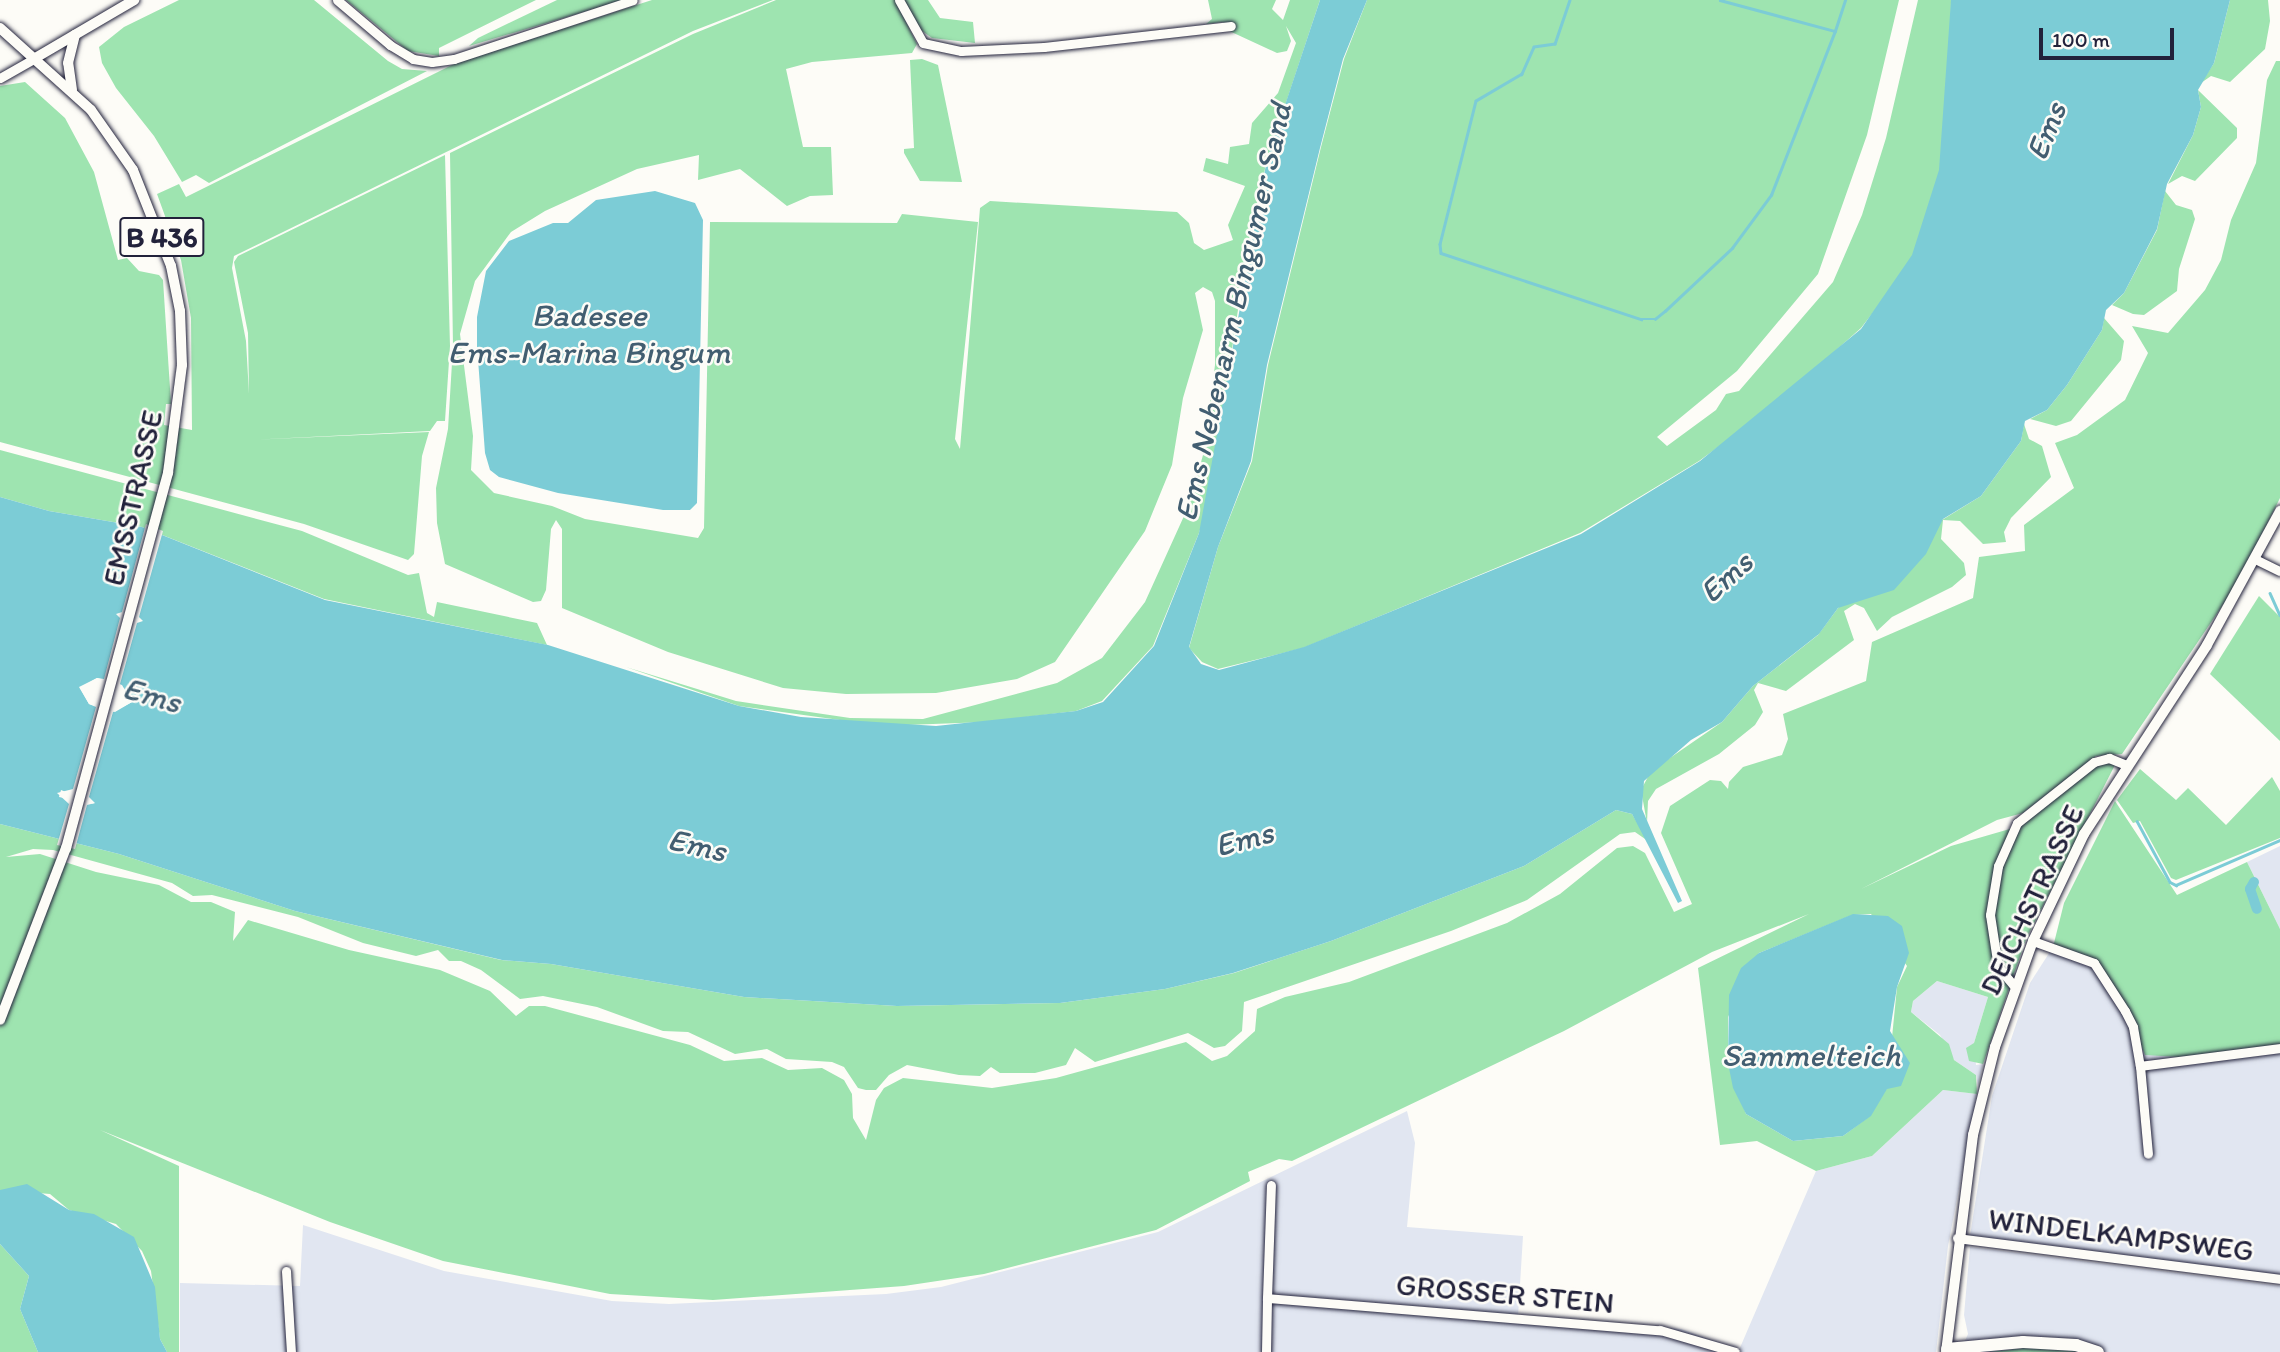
<!DOCTYPE html>
<html>
<head>
<meta charset="utf-8">
<style>
	body { margin:0 }
	#map { position:relative; width:2280px; height:1352px; overflow:hidden; background:#fdfcf7; font-family:Itim,sans-serif }
	div>[style] { position:absolute }
	.built>* { inset:0; background:#e1e6f1 }
	.green>* { inset:0; background:#9ee4b0 }
	.water>* { inset:0; background:#7cccd6 }
	.pier>* { inset:0; background:#fdfcf7 }
	.stream>* { height:2.5px; margin:-1.25px; padding:0 1.25px; transform-origin:1.25px; border-radius:1.25px; background:#7cccd6 }
	.canal>* { height:10px; margin:-5px; padding:0 5px; transform-origin:5px; border-radius:5px; background:#7cccd6 }
	.roads { filter:drop-shadow(0 0 2px #22223b) drop-shadow(0 0 2px #22223b) }
	.minor>* { height:9px; margin:-4.5px; padding:0 4.5px; transform-origin:4.5px; border-radius:4.5px; background:#fdfcf7 }
	.major>* { height:10px; margin:-5px; padding:0 5px; transform-origin:5px; border-radius:5px; background:#fdfcf7 }
	.highway>* { height:12px; margin:-6px; padding:0 6px; transform-origin:6px; border-radius:6px; background:#fdfcf7 }
	span { translate:-50% -50%; white-space:nowrap; text-align:center; line-height:1.15; -webkit-text-stroke:5px #fdfcf7; paint-order:stroke }
	.shield-label span { padding:2px 5px; background:#fdfcf7; border:2px solid; border-radius:5px; -webkit-text-stroke-width:0 }
	.shield-label { font-size:28px; color:#22223b; font-weight:700 }
	.street-label { font-size:30px; color:#22223b }
	.water-label { font-size:32px; color:#425e71; font-style:italic }
	.scale { position:absolute; left:2039px; top:28px; width:135px; height:32px; box-sizing:border-box; border:4px solid #22223b; border-top:0; padding-left:9px; font-size:21px; line-height:24px; white-space:nowrap; color:#22223b; -webkit-text-stroke:5px #fdfcf7; paint-order:stroke }
</style>
</head>
<body>
<div id="map">
	<div class="built">
		<div style="clip-path:polygon(2280px 846px,2280px 929px,2247px 862px)"></div>
		<div style="clip-path:polygon(2053px 947px,2280px 1045px,2280px 1275px,1970px 1236px,1992px 1096px,2030px 983px)"></div>
		<div style="clip-path:polygon(1937px 981px,1988px 997px,1974px 1043px,1976px 1065px,1983px 1064px,1978px 1086px,1976px 1075px,1954px 1060px,1940px 1035px,1911px 1012px,1913px 1001px)"></div>
		<div style="clip-path:polygon(1943px 1090px,1977px 1094px,1948px 1246px,1936px 1352px,180px 1352px,180px 1283px,300px 1286px,303px 1225px,444px 1271px,612px 1301px,669px 1304px,886px 1294px,941px 1287px,1158px 1232px,1407px 1111px,1415px 1143px,1407px 1227px,1523px 1236px,1518px 1317px,1681px 1329px,1739px 1350px,1816px 1171px,1872px 1156px)"></div>
		<div style="clip-path:polygon(1970px 1247px,2280px 1286px,2280px 1352px,1960px 1352px,1968px 1334px,1964px 1315px)"></div>
	</div>
	<div class="green">
		<div style="clip-path:polygon(179px 0,314px 0,388px 61px,402px 69px,427px 71px,209px 183px,196px 175px,182px 182px,154px 136px,116px 88px,102px 63px,99px 47px,124px 27px)"></div>
		<div style="clip-path:polygon(346px 0,536px 0,439px 48px,439px 56px,408px 51px)"></div>
		<div style="clip-path:polygon(557px 0,624px 0,469px 46px,478px 38px)"></div>
		<div style="clip-path:polygon(652px 0,773px 0,693px 31px,234px 256px,232px 268px,246px 341px,249px 394px,248px 333px,234px 262px,238px 256px,445px 155px,450px 346px,445px 421px,437px 421px,430px 431px,247px 440px,429px 432px,422px 456px,414px 554px,408px 560px,304px 524px,0 442px,0 86px,25px 82px,65px 118px,94px 172px,118px 260px,127px 258px,139px 271px,159px 275px,163px 280px,171px 404px,166px 404px,164px 425px,192px 430px,191px 318px,181px 260px,157px 194px,179px 184px,186px 197px,454px 64px)"></div>
		<div style="clip-path:polygon(776px 0,895px 0,917px 44px,912px 53px,812px 62px,786px 69px,803px 147px,831px 147px,833px 195px,810px 196px,787px 206px,740px 169px,698px 180px,699px 155px,637px 169px,545px 211px,511px 232px,475px 281px,460px 334px,473px 436px,471px 470px,494px 493px,552px 506px,585px 519px,698px 538px,704px 528px,710px 222px,897px 223px,902px 214px,978px 222px,955px 439px,960px 449px,980px 208px,990px 201px,1177px 212px,1189px 223px,1194px 243px,1204px 250px,1233px 240px,1228px 225px,1245px 186px,1203px 171px,1206px 158px,1228px 164px,1230px 147px,1249px 144px,1252px 123px,1278px 93px,1296px 43px,1286px 26px,1291px 41px,1287px 51px,1277px 53px,1225px 29px,1223px 22px,1206px 24px,1212px 19px,1208px 0,1276px 0,1272px 9px,1283px 20px,1290px 0,1320px 0,1267px 160px,1248px 244px,1209px 500px,1199px 533px,1153px 646px,1102px 701px,1076px 711px,986px 722px,906px 725px,847px 721px,739px 706px,626px 667px,736px 701px,850px 718px,923px 719px,1057px 683px,1102px 658px,1145px 602px,1189px 505px,1203px 455px,1215px 365px,1215px 301px,1212px 292px,1203px 287px,1195px 293px,1203px 330px,1183px 398px,1172px 465px,1145px 531px,1055px 662px,1017px 679px,936px 693px,846px 694px,783px 688px,668px 652px,562px 608px,562px 529px,556px 520px,551px 529px,546px 590px,541px 601px,533px 602px,445px 564px,437px 523px,436px 488px,448px 429px,453px 346px,450px 153px,693px 34px)"></div>
		<div style="clip-path:polygon(904px 0,928px 0,940px 18px,973px 22px,975px 43px,932px 38px,918px 28px)"></div>
		<div style="clip-path:polygon(1367px 0,1899px 0,1867px 135px,1818px 274px,1737px 371px,1657px 437px,1667px 446px,1716px 410px,1726px 394px,1739px 391px,1833px 282px,1862px 215px,1886px 138px,1918px 0,1951px 0,1949px 214px,1861px 328px,1771px 408px,1699px 461px,1580px 533px,1303px 648px,1218px 669px,1202px 662px,1189px 648px,1218px 547px,1252px 461px,1268px 365px,1321px 147px,1344px 59px)"></div>
		<div style="clip-path:polygon(2230px 0,2268px 0,2270px 21px,2265px 49px,2230px 82px,2211px 76px,2201px 83px,2214px 63px)"></div>
		<div style="clip-path:polygon(922px 59px,938px 65px,962px 182px,920px 181px,904px 153px,904px 149px,914px 148px,910px 60px)"></div>
		<div style="clip-path:polygon(evenodd,2276px 61px,2280px 61px,2280px 498px,2237px 584px,2122px 754px,2096px 756px,2023px 813px,1997px 820px,1861px 889px,1951px 846px,2020px 826px,2099px 759px,2117px 761px,2026px 939px,1983px 1064px,1969px 1061px,1966px 1048px,1974px 1043px,1988px 997px,1937px 981px,1913px 1001px,1911px 1012px,1949px 1044px,1954px 1060px,1976px 1075px,1977px 1094px,1943px 1090px,1872px 1156px,1816px 1171px,1757px 1141px,1720px 1145px,1698px 968px,1809px 914px,1712px 952px,1564px 1031px,1292px 1161px,1279px 1159px,1248px 1172px,1250px 1181px,1156px 1230px,984px 1274px,904px 1286px,713px 1300px,610px 1294px,443px 1261px,330px 1222px,100px 1130px,179px 1166px,179px 1352px,167px 1352px,160px 1339px,151px 1271px,142px 1251px,116px 1224px,69px 1210px,50px 1194px,0 1190px,0 824px,119px 854px,295px 911px,501px 960px,551px 964px,744px 997px,897px 1006px,1060px 1003px,1165px 989px,1234px 973px,1331px 941px,1524px 866px,1616px 810px,1632px 814px,1648px 841px,1635px 832px,1620px 834px,1527px 900px,1451px 931px,1244px 1002px,1242px 1031px,1225px 1046px,1214px 1048px,1188px 1033px,1095px 1062px,1075px 1048px,1066px 1065px,1035px 1073px,1000px 1073px,991px 1067px,980px 1076px,959px 1075px,907px 1065px,889px 1075px,876px 1090px,866px 1090px,858px 1088px,844px 1067px,832px 1062px,786px 1059px,767px 1049px,735px 1054px,688px 1032px,663px 1031px,597px 1007px,543px 996px,520px 999px,481px 970px,461px 961px,449px 961px,438px 950px,416px 956px,363px 943px,298px 917px,212px 895px,193px 896px,172px 883px,53px 850px,33px 849px,6px 857px,40px 854px,96px 872px,159px 885px,191px 902px,211px 902px,235px 912px,233px 941px,248px 920px,349px 950px,440px 970px,490px 991px,516px 1016px,529px 1006px,545px 1006px,690px 1045px,724px 1061px,762px 1058px,788px 1070px,822px 1068px,844px 1080px,852px 1094px,853px 1118px,866px 1140px,876px 1100px,884px 1088px,903px 1078px,992px 1088px,1056px 1078px,1186px 1042px,1212px 1061px,1227px 1056px,1255px 1031px,1257px 1009px,1285px 997px,1349px 982px,1507px 923px,1560px 894px,1617px 848px,1633px 846px,1645px 853px,1674px 912px,1692px 904px,1661px 833px,1670px 806px,1710px 780px,1721px 781px,1728px 789px,1729px 782px,1743px 767px,1782px 755px,1788px 739px,1783px 714px,1866px 681px,1872px 642px,1973px 598px,1979px 557px,2025px 551px,2024px 525px,2074px 488px,2055px 443px,2077px 435px,2125px 400px,2148px 353px,2132px 326px,2168px 333px,2205px 290px,2221px 260px,2231px 220px,2256px 163px,2267px 80px,2276px 61px,1871px 914px,1907px 966px,1897px 987px,1887px 1088px,1870px 1116px,1843px 1136px,1793px 1141px,1746px 1114px,1728px 1063px,1728px 1017px,1759px 953px,1852px 915px,1871px 914px)"></div>
		<div style="clip-path:polygon(2198px 90px,2237px 128px,2237px 138px,2195px 181px,2182px 176px,2168px 184px,2193px 135px,2201px 107px)"></div>
		<div style="clip-path:polygon(2165px 191px,2176px 205px,2192px 210px,2195px 219px,2179px 269px,2177px 291px,2144px 315px,2133px 314px,2112px 305px,2124px 293px,2157px 230px)"></div>
		<div style="clip-path:polygon(2104px 318px,2124px 341px,2121px 360px,2071px 421px,2056px 426px,2030px 419px,2047px 410px,2067px 385px,2102px 330px)"></div>
		<div style="clip-path:polygon(2024px 424px,2029px 439px,2042px 446px,2051px 477px,2011px 518px,2004px 532px,2006px 542px,1983px 544px,1960px 521px,1943px 520px,1941px 539px,1964px 563px,1966px 575px,1952px 587px,1892px 617px,1877px 631px,1864px 608px,1855px 604px,1844px 611px,1854px 640px,1786px 691px,1758px 683px,1754px 690px,1763px 712px,1755px 725px,1719px 754px,1656px 789px,1648px 801px,1647px 823px,1641px 790px,1651px 771px,1722px 722px,1753px 686px,1818px 635px,1838px 608px,1936px 531px,1942px 520px,1981px 496px,2021px 441px)"></div>
		<div style="clip-path:polygon(0 450px,302px 531px,408px 575px,419px 573px,427px 613px,434px 617px,437px 602px,537px 623px,547px 645px,324px 599px,142px 527px,49px 511px,0 497px)"></div>
		<div style="clip-path:polygon(2259px 596px,2280px 617px,2280px 741px,2210px 674px)"></div>
		<div style="clip-path:polygon(2140px 769px,2176px 800px,2188px 788px,2226px 825px,2272px 777px,2280px 791px,2280px 838px,2176px 880px,2171px 878px,2140px 821px,2133px 823px,2117px 800px)"></div>
		<div style="clip-path:polygon(2115px 801px,2177px 895px,2247px 862px,2280px 929px,2280px 1045px,2179px 1057px,2145px 1055px,2129px 1015px,2096px 963px,2053px 947px,2064px 903px)"></div>
		<div style="clip-path:polygon(0 1244px,29px 1276px,20px 1309px,38px 1352px,0 1352px)"></div>
		<div style="clip-path:polygon(2032px 1347px,2084px 1352px,1989px 1352px)"></div>
	</div>
	<div class="water">
		<div style="clip-path:polygon(evenodd,1320px 0,1367px 0,1343px 59px,1320px 148px,1267px 365px,1251px 461px,1218px 547px,1189px 647px,1201px 664px,1219px 670px,1304px 647px,1581px 534px,1700px 461px,1861px 329px,1912px 255px,1939px 170px,1951px 0,2230px 0,2214px 63px,2198px 90px,2201px 107px,2193px 135px,2167px 184px,2157px 229px,2124px 293px,2106px 310px,2102px 330px,2067px 385px,2047px 410px,2025px 421px,2021px 441px,1981px 496px,1943px 519px,1926px 554px,1894px 590px,1838px 608px,1819px 634px,1753px 686px,1722px 722px,1691px 740px,1644px 781px,1642px 809px,1682px 901px,1678px 903px,1632px 814px,1616px 810px,1524px 866px,1331px 941px,1233px 973px,1165px 989px,1060px 1003px,897px 1006px,744px 997px,551px 964px,502px 960px,295px 911px,119px 854px,0 824px,0 497px,49px 511px,142px 527px,325px 600px,548px 645px,739px 706px,801px 717px,936px 726px,1076px 711px,1103px 702px,1154px 646px,1199px 533px,1267px 159px,1320px 0,97px 678px,122px 685px,132px 702px,115px 712px,89px 704px,80px 688px,97px 678px,1320px 0,61px 790px,95px 804px,59px 797px,61px 790px)"></div>
		<div style="clip-path:polygon(655px 191px,695px 203px,703px 220px,697px 503px,690px 510px,663px 510px,558px 493px,499px 477px,490px 470px,485px 453px,477px 346px,477px 317px,486px 271px,509px 241px,553px 223px,568px 223px,596px 200px)"></div>
		<div style="clip-path:polygon(1853px 914px,1888px 916px,1902px 926px,1909px 953px,1897px 987px,1890px 1031px,1910px 1063px,1901px 1086px,1887px 1089px,1871px 1116px,1843px 1136px,1793px 1141px,1746px 1114px,1733px 1088px,1728px 1063px,1729px 995px,1741px 968px,1759px 953px)"></div>
		<div style="clip-path:polygon(27px 1184px,69px 1210px,94px 1214px,134px 1237px,155px 1287px,160px 1339px,167px 1352px,38px 1352px,20px 1309px,29px 1276px,0 1244px,0 1190px)"></div>
	</div>
	<div class="pier">
		<div style="clip-path:polygon(evenodd,146px 524px,163px 531px,139px 617px,143px 621px,137px 623px,120px 684px,132px 702px,113px 712px,89px 797px,95px 803px,87px 805px,75px 849px,57px 845px,69px 804px,57px 793px,73px 789px,96px 707px,89px 704px,79px 687px,97px 678px,104px 679px,120px 618px,116px 614px,122px 612px,146px 524px,97px 681px,120px 688px,127px 701px,115px 708px,91px 701px,84px 689px,97px 681px)"></div>
	</div>
	<div class="stream">
		<div style="left:1570px;top:0;width:46px;rotate:108.8deg"></div>
		<div style="left:1555px;top:44px;width:21px;rotate:172deg"></div>
		<div style="left:1534px;top:47px;width:30px;rotate:114deg"></div>
		<div style="left:1522px;top:74px;width:53px;rotate:149.6deg"></div>
		<div style="left:1476px;top:101px;width:147px;rotate:104.1deg"></div>
		<div style="left:1440px;top:244px;width:9px;rotate:84deg"></div>
		<div style="left:1441px;top:253px;width:211px;rotate:18.3deg"></div>
		<div style="left:1641px;top:319px;width:14px"></div>
		<div style="left:1655px;top:319px;width:13px;rotate:-39deg"></div>
		<div style="left:1665px;top:311px;width:92px;rotate:-43.2deg"></div>
		<div style="left:1732px;top:248px;width:66px;rotate:-53.7deg"></div>
		<div style="left:1771px;top:195px;width:176px;rotate:-68.7deg"></div>
		<div style="left:1720px;top:0;width:119px;rotate:15.1deg"></div>
		<div style="left:1835px;top:31px;width:33px;rotate:-72deg"></div>
		<div style="left:2270px;top:593px;width:24px;rotate:66deg"></div>
		<div style="left:2137px;top:821px;width:69px;rotate:61.6deg"></div>
		<div style="left:2170px;top:882px;width:7px;rotate:27deg"></div>
		<div style="left:2176px;top:885px;width:113px;rotate:-23.4deg"></div>
	</div>
	<div class="canal">
		<div style="left:2254px;top:882px;width:8px;rotate:120deg"></div>
		<div style="left:2250px;top:889px;width:21px;rotate:71deg"></div>
	</div>
	<div class="roads">
		<div class="minor">
			<div style="left:337px;top:0;width:70px;rotate:40.3deg"></div>
			<div style="left:390px;top:45px;width:27px;rotate:31deg"></div>
			<div style="left:413px;top:59px;width:19px;rotate:9deg"></div>
			<div style="left:432px;top:62px;width:22px;rotate:-8deg"></div>
			<div style="left:454px;top:59px;width:188px;rotate:-18.2deg"></div>
			<div style="left:899px;top:0;width:49px;rotate:60.8deg"></div>
			<div style="left:923px;top:43px;width:39px;rotate:12deg"></div>
			<div style="left:961px;top:51px;width:83px;rotate:-2.8deg"></div>
			<div style="left:1044px;top:47px;width:188px;rotate:-6.4deg"></div>
			<div style="left:0;top:78px;width:43px;rotate:-29.6deg"></div>
			<div style="left:2257px;top:560px;width:25px;rotate:26deg"></div>
			<div style="left:2033px;top:941px;width:65px;rotate:19.8deg"></div>
			<div style="left:2094px;top:963px;width:57px;rotate:57.1deg"></div>
			<div style="left:2125px;top:1011px;width:18px;rotate:63deg"></div>
			<div style="left:2133px;top:1027px;width:40px;rotate:80deg"></div>
			<div style="left:2140px;top:1066px;width:88px;rotate:84.8deg"></div>
			<div style="left:2015px;top:987px;width:26px;rotate:-130deg"></div>
			<div style="left:1998px;top:967px;width:53px;rotate:-98.7deg"></div>
			<div style="left:1990px;top:915px;width:50px;rotate:-80.7deg"></div>
			<div style="left:1998px;top:866px;width:47px;rotate:-66.2deg"></div>
			<div style="left:2017px;top:823px;width:98px;rotate:-38.4deg"></div>
			<div style="left:2094px;top:762px;width:16px;rotate:-15deg"></div>
			<div style="left:2109px;top:758px;width:18px;rotate:22deg"></div>
			<div style="left:2140px;top:1066px;width:141px;rotate:-7.3deg"></div>
			<div style="left:1957px;top:1238px;width:326px;rotate:7.2deg"></div>
			<div style="left:286px;top:1271px;width:81px;rotate:86.5deg"></div>
			<div style="left:1267px;top:1298px;width:113px;rotate:-88deg"></div>
			<div style="left:1266px;top:1352px;width:54px;rotate:-88.9deg"></div>
			<div style="left:1267px;top:1298px;width:394px;rotate:4.7deg"></div>
			<div style="left:1660px;top:1330px;width:78px;rotate:16.3deg"></div>
		</div>
		<div class="major">
			<div style="left:0;top:28px;width:122px;rotate:42deg"></div>
			<div style="left:91px;top:110px;width:73px;rotate:55deg"></div>
			<div style="left:133px;top:170px;width:103px;rotate:68.4deg"></div>
			<div style="left:171px;top:266px;width:46px;rotate:78.7deg"></div>
			<div style="left:180px;top:311px;width:54px;rotate:87.9deg"></div>
			<div style="left:182px;top:365px;width:109px;rotate:97.4deg"></div>
			<div style="left:168px;top:473px;width:389px;rotate:105.2deg"></div>
			<div style="left:66px;top:848px;width:184px;rotate:111deg"></div>
			<div style="left:37px;top:57px;width:113px;rotate:-30.4deg"></div>
			<div style="left:72px;top:90px;width:27px;rotate:-98deg"></div>
			<div style="left:68px;top:63px;width:29px;rotate:-76deg"></div>
			<div style="left:1946px;top:1352px;width:219px;rotate:-82.9deg"></div>
			<div style="left:1973px;top:1135px;width:91px;rotate:-76deg"></div>
			<div style="left:1995px;top:1047px;width:113px;rotate:-70.3deg"></div>
			<div style="left:2033px;top:941px;width:119px;rotate:-64.5deg"></div>
			<div style="left:2084px;top:834px;width:225px;rotate:-56.9deg"></div>
			<div style="left:2207px;top:645px;width:153px;rotate:-61.4deg"></div>
		</div>
		<div class="highway">
			<div style="left:1947px;top:1349px;width:76px;rotate:-5.3deg"></div>
			<div style="left:2023px;top:1342px;width:53px;rotate:3.2deg"></div>
			<div style="left:2076px;top:1345px;width:23px;rotate:18deg"></div>
		</div>
	</div>
	<div class="shield-label">
		<span style="left:162px;top:237px">B 436</span>
	</div>
	<div class="street-label">
		<span style="left:133px;top:498px;rotate:-77deg">EMSSTRASSE</span>
		<span style="left:2032px;top:900px;rotate:-65deg">DEICHSTRASSE</span>
		<span style="left:2121px;top:1235px;rotate:7deg">WINDELKAMPSWEG</span>
		<span style="left:1505px;top:1294px;rotate:5deg">GROSSER STEIN</span>
	</div>
	<div class="water-label">
		<span style="left:2046px;top:131px;rotate:-68deg">Ems</span>
		<span style="left:1233px;top:312px;rotate:-77deg">Ems Nebenarm Bingumer Sand</span>
		<span style="left:589px;top:334px">Badesee<br>Ems-Marina Bingum</span>
		<span style="left:1726px;top:577px;rotate:-42deg">Ems</span>
		<span style="left:152px;top:695px;rotate:16deg">Ems</span>
		<span style="left:1244px;top:839px;rotate:-15deg">Ems</span>
		<span style="left:697px;top:845px;rotate:13deg">Ems</span>
		<span style="left:1811px;top:1055px">Sammelteich</span>
	</div>
	<div class="scale">100 m</div>
</div>
</body>
</html>
